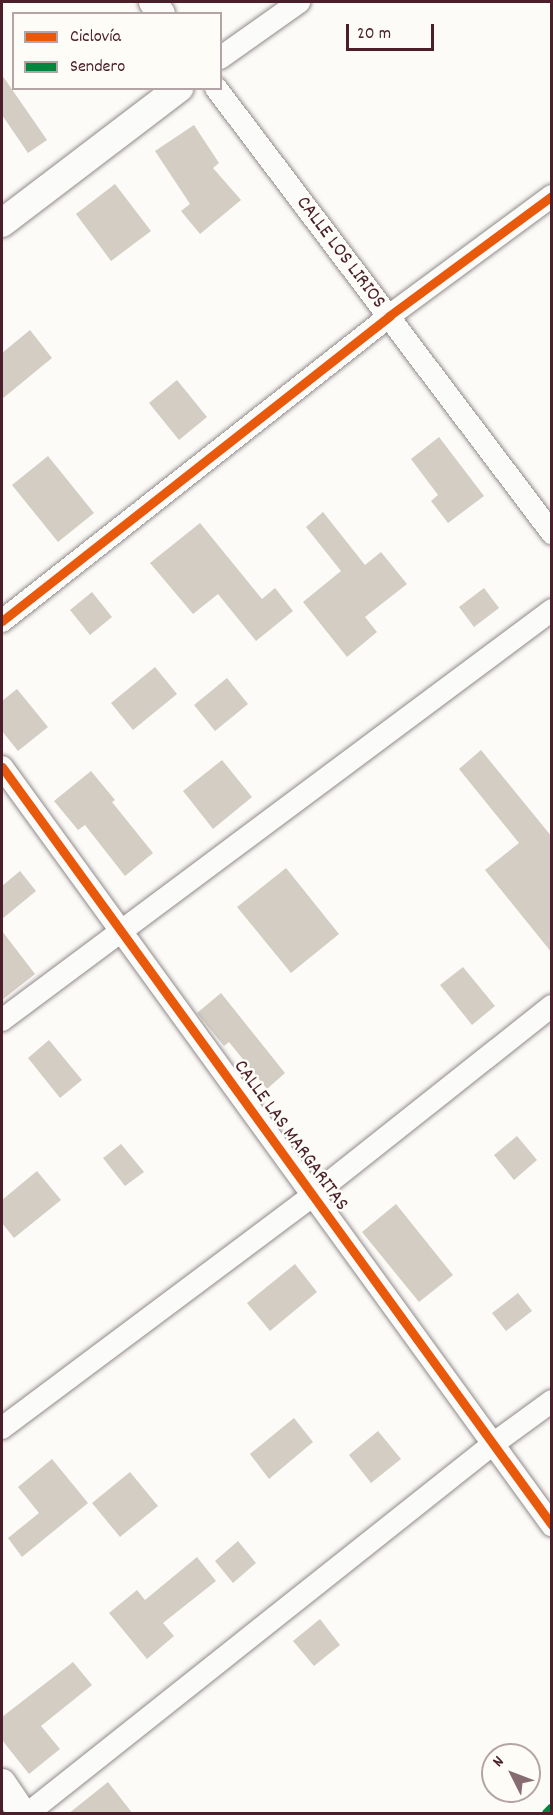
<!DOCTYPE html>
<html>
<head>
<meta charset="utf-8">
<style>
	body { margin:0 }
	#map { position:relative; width:553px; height:1815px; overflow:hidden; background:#fcfbf8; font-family:Dekko,sans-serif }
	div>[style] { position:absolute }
	.building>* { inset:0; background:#d3cdc3 }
	.roads { filter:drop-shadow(0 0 2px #928a8b) drop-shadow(0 0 2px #928a8b) }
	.minor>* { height:22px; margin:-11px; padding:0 11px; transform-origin:11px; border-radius:11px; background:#fbfbf9 }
	.tertiary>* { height:28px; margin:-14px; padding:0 14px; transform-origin:14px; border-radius:14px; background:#fbfbf9 }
	.quiet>* { height:8px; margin-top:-4px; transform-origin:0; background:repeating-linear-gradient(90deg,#00873e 0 15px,transparent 0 23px) }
	.cycleway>* { height:9px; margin:-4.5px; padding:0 4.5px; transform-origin:4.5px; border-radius:4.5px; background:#e8590c }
	span { translate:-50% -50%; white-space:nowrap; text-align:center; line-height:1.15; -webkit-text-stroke:5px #fdfcf7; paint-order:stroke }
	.street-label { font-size:20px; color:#4a1f2b }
	.frame { position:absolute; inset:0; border:3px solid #4a1f2b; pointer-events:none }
	.legend { position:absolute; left:12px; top:12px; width:210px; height:78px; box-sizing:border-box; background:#fdfcf7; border:2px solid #b5a4a5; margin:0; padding:8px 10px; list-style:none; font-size:18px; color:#4a1f2b }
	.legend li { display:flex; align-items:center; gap:12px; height:30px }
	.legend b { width:30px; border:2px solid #b5a4a5 }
	.north { position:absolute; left:481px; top:1743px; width:60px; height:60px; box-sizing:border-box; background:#fdfcf7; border:2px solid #b5a4a5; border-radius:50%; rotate:312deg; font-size:16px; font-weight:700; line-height:24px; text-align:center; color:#4a1f2b }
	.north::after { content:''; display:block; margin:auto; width:21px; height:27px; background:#886c73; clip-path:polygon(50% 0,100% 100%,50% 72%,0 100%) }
	.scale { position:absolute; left:346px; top:24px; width:88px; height:27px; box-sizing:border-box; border:3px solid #4a1f2b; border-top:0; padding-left:8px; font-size:18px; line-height:21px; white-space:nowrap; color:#4a1f2b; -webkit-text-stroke:4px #fdfcf7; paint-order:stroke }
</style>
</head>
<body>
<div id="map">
	<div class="building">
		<div style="clip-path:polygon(2px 75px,47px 140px,28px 153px,2px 115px)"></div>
		<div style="clip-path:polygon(194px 125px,219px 163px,213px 168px,241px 200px,200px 234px,181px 211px,190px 204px,155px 151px)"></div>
		<div style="clip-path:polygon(115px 184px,151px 231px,111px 261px,76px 214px)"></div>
		<div style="clip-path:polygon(30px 330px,52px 358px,2px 399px,2px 353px)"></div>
		<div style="clip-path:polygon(177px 380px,207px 417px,179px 440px,149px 403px)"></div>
		<div style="clip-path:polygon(439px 437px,484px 496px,448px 523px,431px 501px,438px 495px,411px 459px)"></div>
		<div style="clip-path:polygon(48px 456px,94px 513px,58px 542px,12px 485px)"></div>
		<div style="clip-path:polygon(323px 512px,365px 565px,381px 552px,407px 584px,365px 617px,377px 632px,347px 657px,303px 602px,341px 571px,306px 527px)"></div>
		<div style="clip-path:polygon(200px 523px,262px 599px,275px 588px,293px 611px,256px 641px,218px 594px,193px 614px,150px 563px)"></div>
		<div style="clip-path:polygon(484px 588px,499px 608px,474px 627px,459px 607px)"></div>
		<div style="clip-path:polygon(92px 592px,112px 617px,90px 635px,70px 610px)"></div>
		<div style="clip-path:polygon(155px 667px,177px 694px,133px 730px,111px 703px)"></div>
		<div style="clip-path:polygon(227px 678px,248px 704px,215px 731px,194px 705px)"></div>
		<div style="clip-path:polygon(17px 689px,48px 727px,18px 751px,2px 731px,2px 701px)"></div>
		<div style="clip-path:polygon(481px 750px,552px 837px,552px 953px,485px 870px,519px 843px,459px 769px)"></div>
		<div style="clip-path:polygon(222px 760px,252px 797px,213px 829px,183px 791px)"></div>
		<div style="clip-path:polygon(91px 771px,115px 800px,112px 802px,153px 853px,125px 876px,85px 825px,78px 830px,54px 801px)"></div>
		<div style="clip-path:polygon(286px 868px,339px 934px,291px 973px,237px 907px)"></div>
		<div style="clip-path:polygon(20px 871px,36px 891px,2px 919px,2px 886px)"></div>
		<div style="clip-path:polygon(2px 931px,35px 974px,2px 1000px)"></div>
		<div style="clip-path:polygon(463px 967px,495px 1006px,472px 1025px,440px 985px)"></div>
		<div style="clip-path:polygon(221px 993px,285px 1073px,267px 1089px,229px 1042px,224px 1046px,197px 1013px)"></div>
		<div style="clip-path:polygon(49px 1040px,82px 1080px,60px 1098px,28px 1058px)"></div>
		<div style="clip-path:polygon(517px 1136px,537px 1160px,514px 1180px,494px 1155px)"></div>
		<div style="clip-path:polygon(121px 1144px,144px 1172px,125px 1186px,103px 1158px)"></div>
		<div style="clip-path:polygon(37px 1171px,61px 1200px,14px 1238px,2px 1223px,2px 1200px)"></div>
		<div style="clip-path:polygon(396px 1204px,453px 1275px,419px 1302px,362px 1232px)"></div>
		<div style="clip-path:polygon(295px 1264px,317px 1292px,270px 1331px,247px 1303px)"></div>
		<div style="clip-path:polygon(518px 1293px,532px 1311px,506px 1331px,492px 1313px)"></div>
		<div style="clip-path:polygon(294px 1418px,313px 1442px,269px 1479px,250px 1454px)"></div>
		<div style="clip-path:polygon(378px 1431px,401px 1459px,371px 1483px,349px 1455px)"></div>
		<div style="clip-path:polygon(52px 1459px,88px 1503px,22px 1557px,8px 1538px,39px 1513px,18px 1487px)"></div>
		<div style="clip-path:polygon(130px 1472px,158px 1506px,120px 1537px,92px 1503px)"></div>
		<div style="clip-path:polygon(238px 1541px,256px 1563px,233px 1583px,215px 1561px)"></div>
		<div style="clip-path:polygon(197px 1557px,216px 1581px,163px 1623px,174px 1636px,147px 1659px,109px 1613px,137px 1590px,145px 1600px)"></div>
		<div style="clip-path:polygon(320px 1619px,340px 1645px,314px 1666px,293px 1641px)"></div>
		<div style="clip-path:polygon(73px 1662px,92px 1685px,41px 1726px,60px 1749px,29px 1774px,2px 1740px,2px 1717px)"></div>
		<div style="clip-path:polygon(108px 1782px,133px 1814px,68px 1814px)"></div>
	</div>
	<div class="roads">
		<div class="minor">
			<div style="left:220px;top:58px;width:97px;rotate:-35.3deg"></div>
			<div style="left:216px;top:88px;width:558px;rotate:52.95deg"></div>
			<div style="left:2px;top:621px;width:493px;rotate:-38.2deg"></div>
			<div style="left:389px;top:316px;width:202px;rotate:-36.4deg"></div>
			<div style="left:2px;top:767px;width:937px;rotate:54.04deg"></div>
			<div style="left:2px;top:1020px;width:686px;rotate:-36.7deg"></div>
			<div style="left:2px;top:1428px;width:387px;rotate:-36.8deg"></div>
			<div style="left:312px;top:1196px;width:306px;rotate:-38.4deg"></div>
			<div style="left:27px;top:1814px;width:595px;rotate:-38.45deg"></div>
			<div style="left:493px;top:1444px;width:73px;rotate:-36.1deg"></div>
		</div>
		<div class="tertiary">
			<div style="left:153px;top:2px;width:14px;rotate:56deg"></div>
			<div style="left:2px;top:223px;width:223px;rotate:-37.3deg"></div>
			<div style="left:2px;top:1783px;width:37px;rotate:56deg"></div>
		</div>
	</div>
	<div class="quiet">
		<div style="left:545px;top:1814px;width:10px;rotate:-45deg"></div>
	</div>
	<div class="cycleway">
		<div style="left:2px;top:621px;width:493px;rotate:-38.2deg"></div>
		<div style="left:389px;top:316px;width:202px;rotate:-36.4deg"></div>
		<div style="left:2px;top:767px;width:937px;rotate:54.04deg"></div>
	</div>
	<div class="street-label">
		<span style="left:340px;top:253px;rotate:53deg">CALLE LOS LIRIOS</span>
		<span style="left:290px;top:1136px;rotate:54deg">CALLE LAS MARGARITAS</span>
	</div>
	<div class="frame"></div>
	<ul class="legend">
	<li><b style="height:8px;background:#e8590c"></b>Ciclovía</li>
	<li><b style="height:8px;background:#00873e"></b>Sendero</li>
	</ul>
	<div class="north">N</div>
	<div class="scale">20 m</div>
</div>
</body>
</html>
